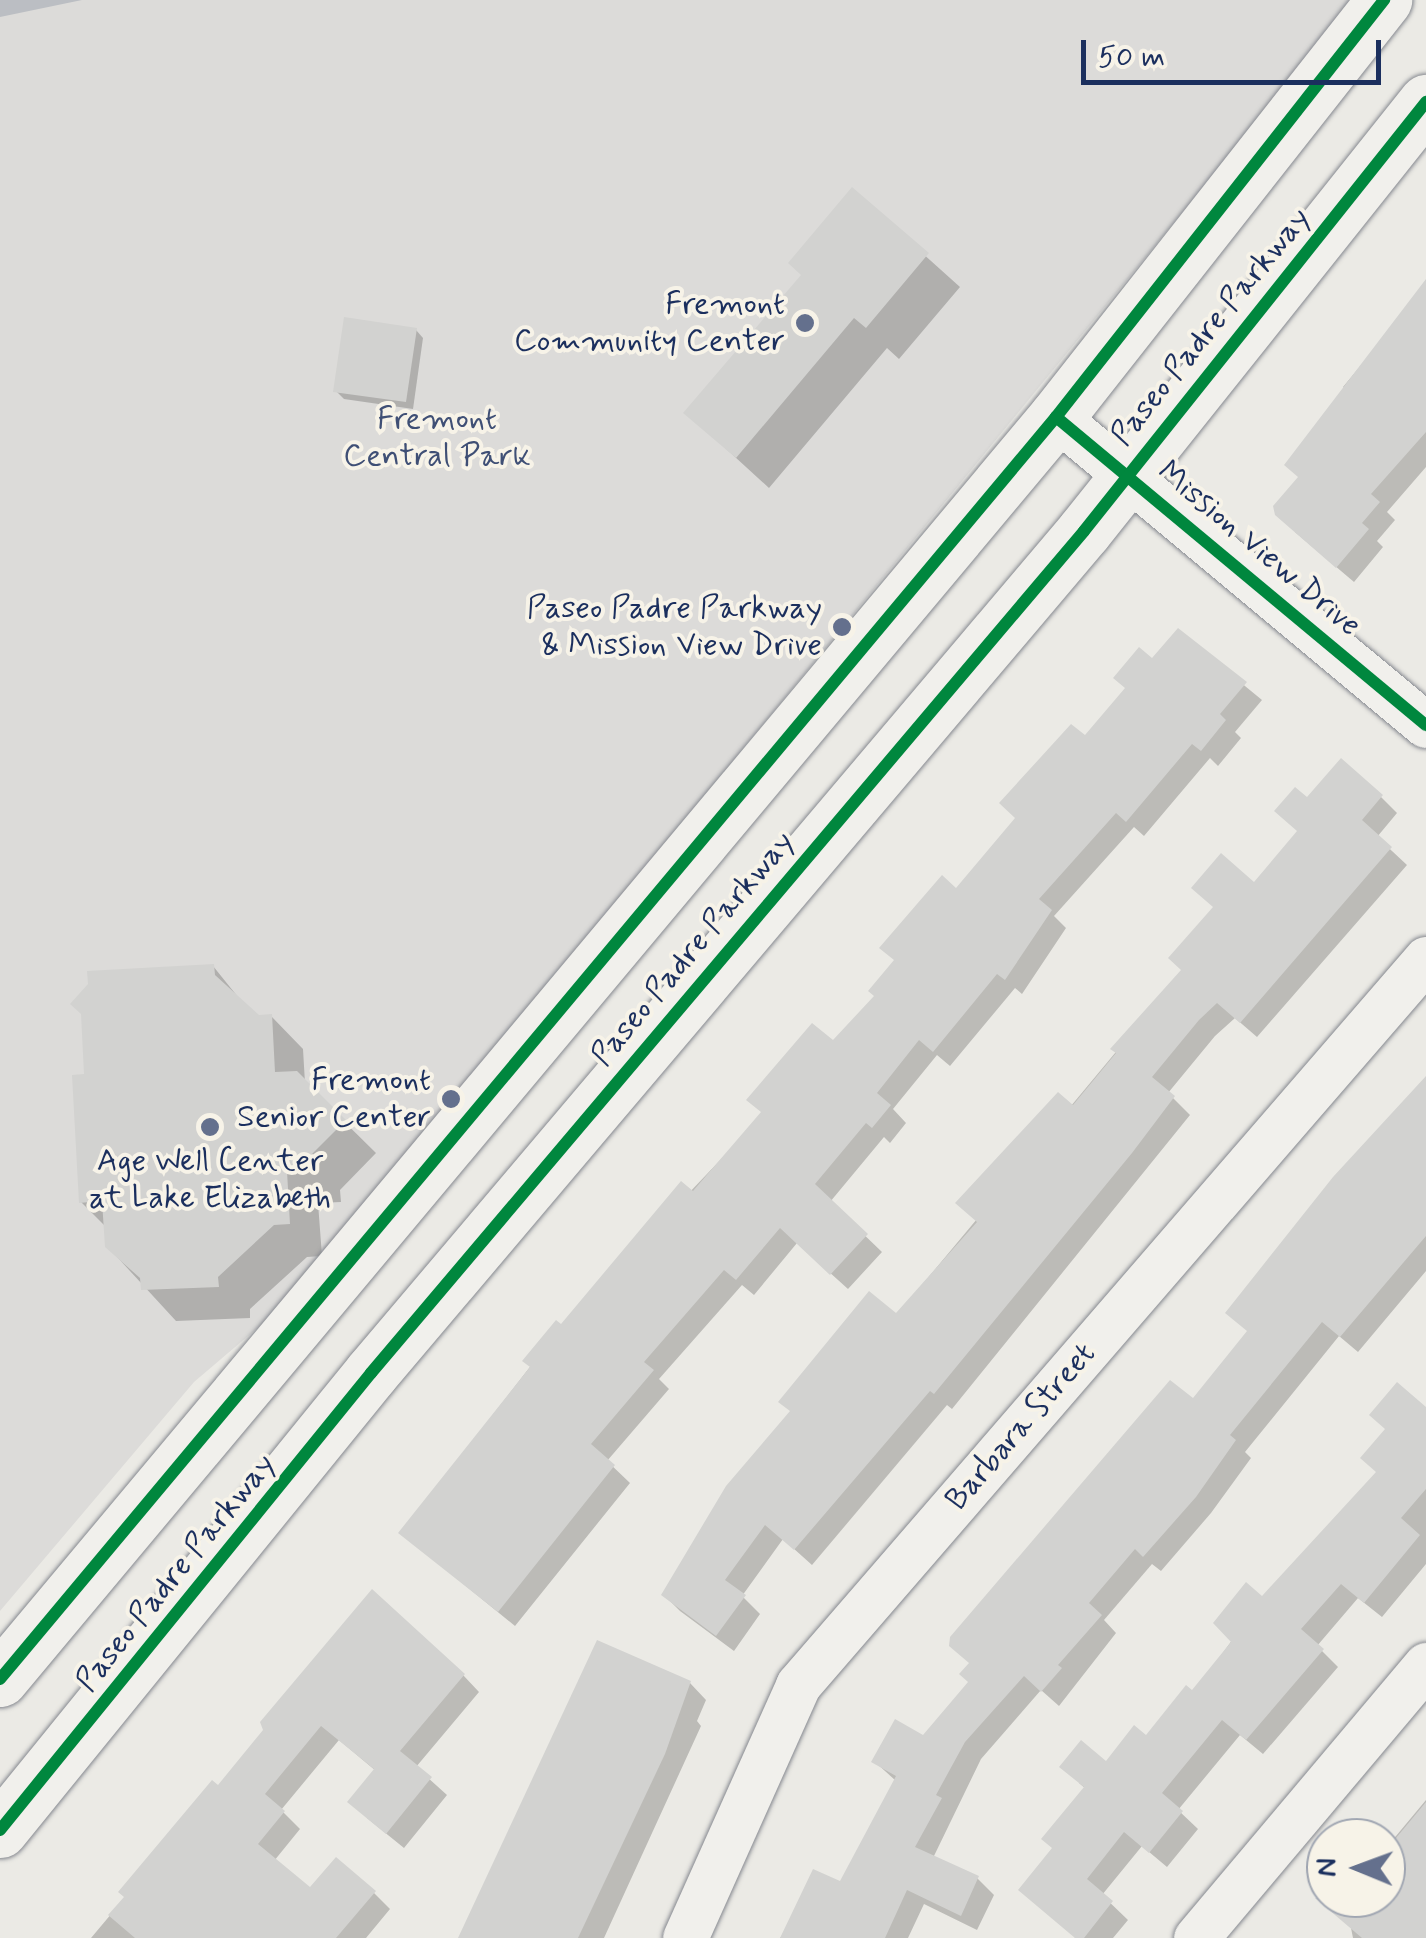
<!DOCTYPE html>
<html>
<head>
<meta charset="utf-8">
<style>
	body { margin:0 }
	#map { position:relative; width:1426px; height:1938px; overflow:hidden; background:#ebeae5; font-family:Mynerve,sans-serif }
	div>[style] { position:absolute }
	.green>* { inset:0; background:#dcdbd9 }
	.water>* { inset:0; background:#bbbec3 }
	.shadow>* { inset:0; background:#0003 }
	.building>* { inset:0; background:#d2d2d0 }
	.roads { filter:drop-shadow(0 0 2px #85888f) drop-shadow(0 0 2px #85888f) }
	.street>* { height:45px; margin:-22.5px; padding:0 22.5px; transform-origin:22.5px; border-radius:22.5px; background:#f1f0ec }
	.secondary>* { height:55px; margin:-27.5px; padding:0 27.5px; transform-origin:27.5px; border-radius:27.5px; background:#f1f0ec }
	.cycleway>* { height:12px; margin:-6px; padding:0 6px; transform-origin:6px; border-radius:6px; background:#00873e }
	.dots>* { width:28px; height:28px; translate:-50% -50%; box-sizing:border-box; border:5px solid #f7f3e8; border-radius:50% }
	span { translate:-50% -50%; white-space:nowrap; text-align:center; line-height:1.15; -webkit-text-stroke:8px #f7f3e8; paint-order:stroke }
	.poi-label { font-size:32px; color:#1b2f5e }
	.right { translate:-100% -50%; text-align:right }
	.street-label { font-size:32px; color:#1b2f5e }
	.park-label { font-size:32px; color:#3f4f75 }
	.north { position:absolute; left:1306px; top:1818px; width:100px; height:100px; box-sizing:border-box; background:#f7f3e8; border:2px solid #9fa5b1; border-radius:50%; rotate:271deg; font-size:28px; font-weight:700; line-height:40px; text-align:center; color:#1b2f5e }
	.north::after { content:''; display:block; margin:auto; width:35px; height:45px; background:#64708d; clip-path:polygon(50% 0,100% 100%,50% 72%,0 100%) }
	.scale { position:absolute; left:1081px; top:40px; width:300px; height:45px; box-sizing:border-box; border:5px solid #1b2f5e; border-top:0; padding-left:12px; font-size:30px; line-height:35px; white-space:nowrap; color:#1b2f5e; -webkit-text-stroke:8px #f7f3e8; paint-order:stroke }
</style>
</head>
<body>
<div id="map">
	<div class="green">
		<div style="clip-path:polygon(0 0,1356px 0,294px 1297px,194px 1382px,0 1611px)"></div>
	</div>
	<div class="water">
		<div style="clip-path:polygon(0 0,82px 0,0 17px)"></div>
	</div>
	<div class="shadow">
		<div style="clip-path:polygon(852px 190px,960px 287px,899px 359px,887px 348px,769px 488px,687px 413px,804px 276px)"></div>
		<div style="clip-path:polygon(1426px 287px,1426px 467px,1387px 512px,1395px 520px,1377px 541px,1383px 547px,1354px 582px,1295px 532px,1301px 478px,1349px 393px,1343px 387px)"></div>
		<div style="clip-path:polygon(416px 330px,423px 338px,413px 409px,344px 399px,336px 391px)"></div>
		<div style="clip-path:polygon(1178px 631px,1262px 700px,1235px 732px,1241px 738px,1218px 766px,1210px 758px,1144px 836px,1134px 827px,1054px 916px,1066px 928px,1022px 994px,1015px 988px,950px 1066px,937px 1055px,893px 1109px,906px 1123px,890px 1143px,884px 1137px,830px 1202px,882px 1252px,848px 1289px,797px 1243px,754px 1295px,742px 1285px,659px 1379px,669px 1389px,607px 1461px,630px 1483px,515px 1626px,401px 1533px,561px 1327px,877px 996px,957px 891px)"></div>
		<div style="clip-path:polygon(1381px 797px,1397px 813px,1377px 837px,1407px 865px,1257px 1037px,1235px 1018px,1215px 1036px,1168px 1093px,1190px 1115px,952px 1409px,947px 1405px,812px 1565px,783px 1539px,742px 1596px,760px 1614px,734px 1651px,680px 1611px,664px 1595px,1299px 832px,1307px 801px)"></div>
		<div style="clip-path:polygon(213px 966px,246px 1007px,258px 1017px,271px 1016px,303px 1049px,305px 1083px,376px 1153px,340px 1190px,341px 1202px,318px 1203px,322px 1256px,307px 1257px,250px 1309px,250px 1318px,176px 1321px,107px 1246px,106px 1227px,81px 1202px,87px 1077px)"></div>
		<div style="clip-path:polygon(1426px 1077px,1426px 1271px,1358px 1352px,1339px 1336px,1245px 1452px,1251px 1458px,1211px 1513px,1161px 1571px,1152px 1564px,1104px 1620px,1116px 1633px,1059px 1706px,1041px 1690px,981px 1759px,933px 1858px,977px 1878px,994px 1895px,977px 1930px,924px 1904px,908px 1938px,780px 1938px,841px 1884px,896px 1781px,874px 1761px,924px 1738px,1249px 1332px)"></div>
		<div style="clip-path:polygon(1426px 1411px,1426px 1564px,1382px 1617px,1358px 1598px,1317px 1646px,1338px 1667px,1263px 1754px,1240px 1735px,1178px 1810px,1198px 1829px,1167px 1867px,1142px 1846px,1102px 1895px,1128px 1920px,1113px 1938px,1075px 1938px,1054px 1849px,1086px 1789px,1079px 1783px,1146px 1738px,1193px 1694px,1262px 1599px,1379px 1473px)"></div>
		<div style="clip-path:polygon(463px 1675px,479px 1692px,416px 1767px,447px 1795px,404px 1848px,367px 1818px,376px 1771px,339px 1740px,281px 1810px,300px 1829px,274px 1861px,310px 1891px,374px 1893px,390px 1909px,366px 1938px,91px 1938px,265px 1731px)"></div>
		<div style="clip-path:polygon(690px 1683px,706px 1700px,697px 1721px,701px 1726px,604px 1938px,459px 1938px)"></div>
		<div style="clip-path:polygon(1426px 1800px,1426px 1938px,1353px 1938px,1345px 1898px,1386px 1898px,1386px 1848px)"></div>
	</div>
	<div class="building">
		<div style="clip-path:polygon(852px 187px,929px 253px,866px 328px,854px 318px,736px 458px,683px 413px,801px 275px,788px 263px)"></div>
		<div style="clip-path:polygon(1426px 279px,1426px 432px,1371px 494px,1380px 502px,1362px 523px,1369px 529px,1336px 568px,1275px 515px,1273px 506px,1298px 477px,1284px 465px)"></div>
		<div style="clip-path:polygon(344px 317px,417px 328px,406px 402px,333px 392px)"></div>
		<div style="clip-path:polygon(1178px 628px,1247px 682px,1220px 714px,1226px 720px,1201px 751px,1192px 744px,1126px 822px,1116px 813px,1039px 899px,1052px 910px,1005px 980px,997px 974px,933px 1052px,919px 1040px,877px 1093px,891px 1105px,872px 1128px,866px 1123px,815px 1184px,868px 1234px,830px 1275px,780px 1228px,736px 1280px,724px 1270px,644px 1362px,654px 1370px,591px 1444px,615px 1465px,498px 1612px,398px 1533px,530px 1367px,522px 1361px,556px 1320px,561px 1324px,681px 1181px,693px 1191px,761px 1112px,746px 1100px,812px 1023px,833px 1040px,874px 996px,868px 991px,894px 960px,879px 948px,942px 875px,956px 888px,1015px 818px,999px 803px,1071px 724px,1085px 735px,1125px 688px,1113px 678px,1139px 647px,1152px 658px)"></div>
		<div style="clip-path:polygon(1341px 758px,1383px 795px,1362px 820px,1392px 847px,1240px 1023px,1217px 1003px,1199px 1020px,1152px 1077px,1175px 1096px,1132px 1153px,934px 1394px,930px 1391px,794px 1550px,765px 1525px,725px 1580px,746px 1595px,716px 1636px,661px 1595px,726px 1486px,790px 1411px,778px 1402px,869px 1291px,896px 1313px,977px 1222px,955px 1203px,1058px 1092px,1073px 1105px,1116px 1053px,1110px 1049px,1181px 970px,1168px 958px,1213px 907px,1191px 888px,1221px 853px,1254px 882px,1297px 831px,1274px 811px,1295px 787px,1307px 797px)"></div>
		<div style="clip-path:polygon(214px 964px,215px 975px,259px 1015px,272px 1014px,275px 1072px,297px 1071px,346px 1120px,309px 1157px,310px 1170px,287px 1171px,290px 1224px,274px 1225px,218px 1277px,219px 1287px,141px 1290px,140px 1278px,105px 1247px,102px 1201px,79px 1203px,72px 1075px,84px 1074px,81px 1014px,70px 1004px,88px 984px,87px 971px)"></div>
		<div style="clip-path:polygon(1426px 1076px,1426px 1236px,1340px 1337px,1322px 1322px,1230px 1435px,1236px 1440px,1196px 1497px,1143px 1557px,1135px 1549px,1089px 1603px,1102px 1615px,1058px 1665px,1062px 1668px,1041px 1692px,1024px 1676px,965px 1742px,936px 1795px,942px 1798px,915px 1847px,979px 1876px,961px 1916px,907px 1890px,885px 1938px,780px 1938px,813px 1869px,840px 1881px,896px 1776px,871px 1762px,895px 1719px,923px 1735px,968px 1682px,959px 1674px,969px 1663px,949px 1646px,950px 1637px,1170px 1380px,1193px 1398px,1247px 1331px,1225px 1313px,1333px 1177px)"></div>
		<div style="clip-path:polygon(1397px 1382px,1426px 1407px,1426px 1489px,1401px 1518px,1420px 1535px,1364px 1603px,1341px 1584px,1301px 1629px,1324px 1649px,1246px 1740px,1222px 1720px,1162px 1793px,1183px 1811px,1149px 1853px,1124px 1832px,1087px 1879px,1113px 1901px,1084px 1938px,1075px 1938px,1018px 1890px,1052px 1848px,1041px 1839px,1084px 1787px,1059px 1767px,1081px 1740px,1106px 1761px,1134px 1725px,1146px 1735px,1186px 1685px,1192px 1690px,1231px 1642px,1213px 1623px,1246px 1582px,1262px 1596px,1376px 1472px,1360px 1458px,1385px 1429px,1369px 1415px)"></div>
		<div style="clip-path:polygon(372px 1589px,465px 1674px,400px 1751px,432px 1777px,386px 1834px,347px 1802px,374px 1769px,321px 1726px,265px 1794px,285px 1811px,258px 1844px,310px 1887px,336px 1857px,376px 1891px,336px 1938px,135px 1938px,108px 1915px,124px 1897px,118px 1892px,212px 1780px,218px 1785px,263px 1730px,260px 1722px)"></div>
		<div style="clip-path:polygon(597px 1640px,691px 1681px,665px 1754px,578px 1938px,458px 1938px)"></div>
		<div style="clip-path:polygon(1426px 1802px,1426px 1938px,1362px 1938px,1315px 1898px,1386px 1898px,1386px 1850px)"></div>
	</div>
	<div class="roads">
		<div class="street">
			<div style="left:1056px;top:417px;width:481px;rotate:39.8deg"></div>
			<div style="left:685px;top:1938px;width:277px;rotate:-65.9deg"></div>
			<div style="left:798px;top:1685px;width:960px;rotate:-49.14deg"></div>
			<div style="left:1196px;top:1938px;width:357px;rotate:-49.9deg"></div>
		</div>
		<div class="secondary">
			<div style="left:0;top:1679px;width:1646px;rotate:-50.08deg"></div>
			<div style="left:1056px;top:417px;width:531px;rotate:-51.81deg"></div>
			<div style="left:0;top:1830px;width:589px;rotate:-50.93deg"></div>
			<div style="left:371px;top:1373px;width:1103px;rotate:-49.74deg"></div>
			<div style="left:1084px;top:531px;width:549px;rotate:-51.44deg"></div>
		</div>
	</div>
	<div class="cycleway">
		<div style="left:1056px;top:417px;width:481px;rotate:39.8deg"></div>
		<div style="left:0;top:1679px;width:1646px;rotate:-50.08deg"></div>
		<div style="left:1056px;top:417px;width:531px;rotate:-51.81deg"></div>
		<div style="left:0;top:1830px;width:589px;rotate:-50.93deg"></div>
		<div style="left:371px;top:1373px;width:1103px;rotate:-49.74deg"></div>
		<div style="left:1084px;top:531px;width:549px;rotate:-51.44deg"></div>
	</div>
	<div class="dots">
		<div style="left:805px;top:323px;background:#64708d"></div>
		<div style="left:842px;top:627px;background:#64708d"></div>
		<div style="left:451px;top:1099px;background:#64708d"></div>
		<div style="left:210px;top:1127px;background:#64708d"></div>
	</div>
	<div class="poi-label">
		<span class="right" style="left:785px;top:323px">Fremont<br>Community Center</span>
		<span class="right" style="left:822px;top:627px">Paseo Padre Parkway<br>&amp; Mission View Drive</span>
		<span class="right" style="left:431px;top:1099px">Fremont<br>Senior Center</span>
		<span style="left:210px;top:1180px">Age Well Center<br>at Lake Elizabeth</span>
	</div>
	<div class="street-label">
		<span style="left:1211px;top:327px;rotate:-51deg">Paseo Padre Parkway</span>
		<span style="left:1259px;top:549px;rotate:40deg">Mission View Drive</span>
		<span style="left:693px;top:949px;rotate:-50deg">Paseo Padre Parkway</span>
		<span style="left:1021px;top:1427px;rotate:-49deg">Barbara Street</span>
		<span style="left:176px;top:1573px;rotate:-51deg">Paseo Padre Parkway</span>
	</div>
	<div class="park-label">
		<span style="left:437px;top:438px">Fremont<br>Central Park</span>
	</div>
	<div class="north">N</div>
	<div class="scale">50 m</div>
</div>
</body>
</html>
